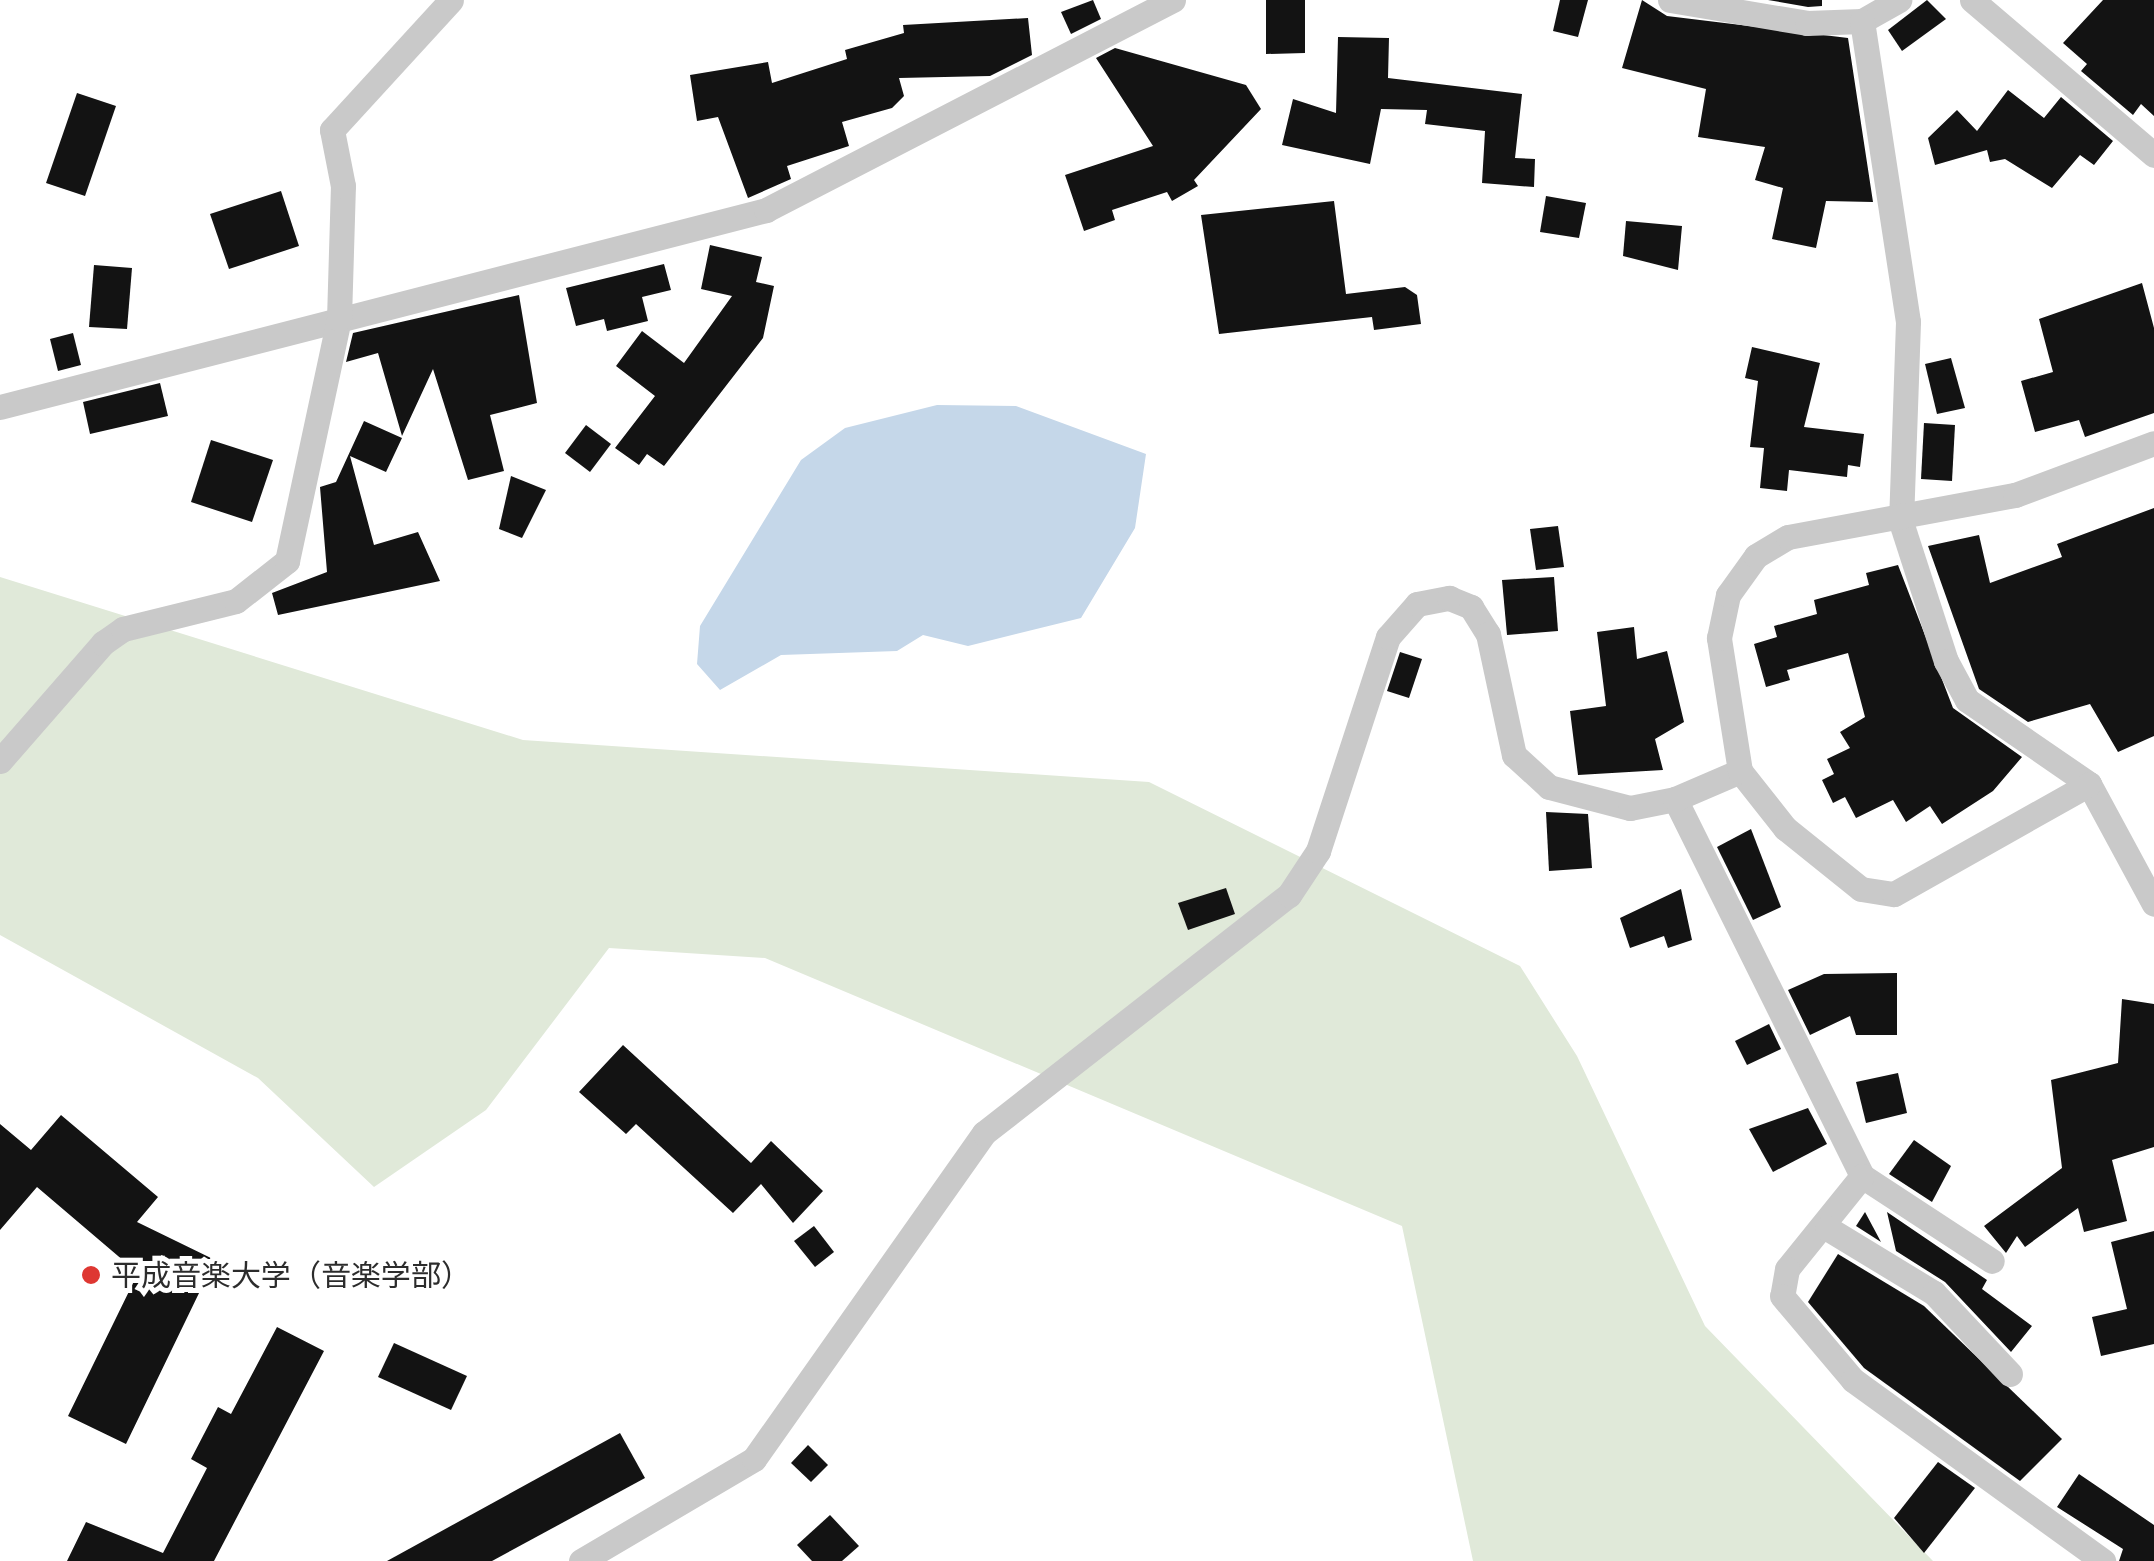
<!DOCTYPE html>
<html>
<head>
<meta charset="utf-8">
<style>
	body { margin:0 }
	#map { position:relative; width:2154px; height:1561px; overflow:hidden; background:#fff; font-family:"Archivo Narrow","Noto Sans JP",sans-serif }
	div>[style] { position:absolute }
	.green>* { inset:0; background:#e0e9d9 }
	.water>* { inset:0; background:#c5d7e9 }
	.building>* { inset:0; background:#131313 }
	.street>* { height:25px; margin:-12.5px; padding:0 12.5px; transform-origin:12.5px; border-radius:12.5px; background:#c9c9c9 }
	.dots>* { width:28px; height:28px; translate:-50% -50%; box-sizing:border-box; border:5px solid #fff; border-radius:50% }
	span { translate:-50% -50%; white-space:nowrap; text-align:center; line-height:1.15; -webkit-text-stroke:10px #fff; paint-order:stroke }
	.poi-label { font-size:30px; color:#2c2c2c }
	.left { translate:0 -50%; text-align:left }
</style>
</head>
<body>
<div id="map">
	<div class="green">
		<div style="clip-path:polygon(0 577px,523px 740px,1149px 782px,1520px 966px,1577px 1056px,1705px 1326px,1933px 1561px,1473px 1561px,1402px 1226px,765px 958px,609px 948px,486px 1110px,374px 1187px,258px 1078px,0 935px)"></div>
	</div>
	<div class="water">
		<div style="clip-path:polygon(937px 405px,1016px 406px,1146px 454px,1135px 528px,1081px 618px,968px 646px,923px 635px,897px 651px,781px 655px,720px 690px,697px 664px,700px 626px,801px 460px,845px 428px)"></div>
	</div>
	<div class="building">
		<div style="clip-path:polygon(1093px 0,1101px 19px,1071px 34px,1061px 12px)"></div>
		<div style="clip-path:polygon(1266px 0,1305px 0,1305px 53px,1266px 54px)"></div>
		<div style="clip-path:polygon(1560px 0,1588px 0,1578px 37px,1553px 31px)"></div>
		<div style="clip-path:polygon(1642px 0,1667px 16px,1848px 38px,1873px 202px,1826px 201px,1816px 248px,1772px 239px,1783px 188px,1755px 180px,1765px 147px,1698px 137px,1706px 89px,1622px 68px)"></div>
		<div style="clip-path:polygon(1768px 0,1822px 0,1822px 6px,1808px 7px)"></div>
		<div style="clip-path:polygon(1927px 0,1946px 19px,1902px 51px,1888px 30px)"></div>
		<div style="clip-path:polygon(2103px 0,2154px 0,2154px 116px,2141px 104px,2133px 115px,2081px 71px,2087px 64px,2063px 43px)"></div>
		<div style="clip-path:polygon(1028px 18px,1032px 55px,990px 76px,899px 78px,904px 96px,892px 108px,842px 122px,849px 146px,787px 166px,791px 179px,748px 198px,718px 117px,697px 121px,690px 75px,768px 62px,772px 83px,847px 59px,845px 50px,904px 33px,903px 25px)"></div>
		<div style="clip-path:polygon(1338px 37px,1389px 38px,1388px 78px,1522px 94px,1515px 158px,1535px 159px,1534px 187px,1482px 183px,1485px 131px,1425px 124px,1427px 110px,1381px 109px,1370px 164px,1282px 145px,1293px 99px,1336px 113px)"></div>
		<div style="clip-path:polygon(1115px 48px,1246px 85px,1261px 109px,1194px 180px,1198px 186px,1172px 201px,1167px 192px,1112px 210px,1115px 220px,1084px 231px,1065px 175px,1153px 146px,1096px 58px)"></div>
		<div style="clip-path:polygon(2008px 90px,2044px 118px,2061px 97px,2113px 141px,2094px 165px,2080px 155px,2052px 188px,2005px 159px,1990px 162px,1987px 150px,1935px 165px,1928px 138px,1957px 110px,1977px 131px)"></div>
		<div style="clip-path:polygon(77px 93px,116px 106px,85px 196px,46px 183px)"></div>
		<div style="clip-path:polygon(281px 191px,299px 246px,229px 269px,210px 214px)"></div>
		<div style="clip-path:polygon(1546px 196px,1586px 203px,1579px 238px,1540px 232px)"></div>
		<div style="clip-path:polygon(1334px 201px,1346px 294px,1405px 287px,1417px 295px,1421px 324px,1374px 330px,1372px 317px,1219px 334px,1201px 215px)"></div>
		<div style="clip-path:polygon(1626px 221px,1682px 226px,1678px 270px,1623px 256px)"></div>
		<div style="clip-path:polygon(710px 245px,762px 257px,756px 282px,774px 286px,763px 338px,664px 466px,647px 454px,639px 465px,615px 448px,655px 396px,616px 366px,642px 331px,684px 363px,732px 296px,701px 289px)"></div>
		<div style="clip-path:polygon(664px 264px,671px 290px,642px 297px,648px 321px,607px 331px,604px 319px,576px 326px,566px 288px)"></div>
		<div style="clip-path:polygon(94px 265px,132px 268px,127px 329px,89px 327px)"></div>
		<div style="clip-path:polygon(2142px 283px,2154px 328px,2154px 413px,2085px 437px,2079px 420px,2035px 432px,2021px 381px,2053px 372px,2039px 319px)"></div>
		<div style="clip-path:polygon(519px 295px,537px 403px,490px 415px,504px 471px,468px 480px,433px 369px,402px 436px,378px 353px,346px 362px,353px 333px)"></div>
		<div style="clip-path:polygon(73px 333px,81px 365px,58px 371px,50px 339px)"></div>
		<div style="clip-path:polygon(1752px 347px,1820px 363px,1804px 427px,1864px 434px,1860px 467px,1848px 465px,1847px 477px,1789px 470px,1787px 491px,1760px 488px,1764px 448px,1750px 447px,1758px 381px,1745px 378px)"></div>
		<div style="clip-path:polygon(1951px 358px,1965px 408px,1937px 414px,1925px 364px)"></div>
		<div style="clip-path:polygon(160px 383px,168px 416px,90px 434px,83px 402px)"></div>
		<div style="clip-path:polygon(364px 421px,402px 438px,386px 472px,350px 456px,374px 545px,418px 532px,440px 581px,278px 615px,272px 593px,327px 572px,320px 487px,336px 482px)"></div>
		<div style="clip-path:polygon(1924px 423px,1955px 425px,1952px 481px,1921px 479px)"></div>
		<div style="clip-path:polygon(586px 425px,611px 444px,590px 472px,565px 453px)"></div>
		<div style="clip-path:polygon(211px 440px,273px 460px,252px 522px,191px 502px)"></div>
		<div style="clip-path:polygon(511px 476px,546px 490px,522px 538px,499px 529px)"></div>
		<div style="clip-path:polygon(2154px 508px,2154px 736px,2118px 752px,2090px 704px,2028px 722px,1979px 689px,1928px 546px,1979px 535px,1990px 583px,2062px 557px,2057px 544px)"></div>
		<div style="clip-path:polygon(1558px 526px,1564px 567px,1536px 570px,1530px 529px)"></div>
		<div style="clip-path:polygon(1898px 565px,1953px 708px,2022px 757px,1993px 791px,1942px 824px,1930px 806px,1906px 822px,1893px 800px,1856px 818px,1845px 797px,1833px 803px,1822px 780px,1834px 774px,1827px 759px,1850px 748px,1840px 732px,1865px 717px,1848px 653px,1787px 670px,1790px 680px,1766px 687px,1754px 644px,1777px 637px,1774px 626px,1817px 614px,1814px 600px,1869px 585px,1866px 573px)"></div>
		<div style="clip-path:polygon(1554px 577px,1558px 631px,1507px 635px,1502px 580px)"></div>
		<div style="clip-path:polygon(1634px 627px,1637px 659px,1667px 651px,1684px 722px,1655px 739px,1663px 770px,1578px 775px,1570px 711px,1606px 706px,1597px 632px)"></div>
		<div style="clip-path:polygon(1400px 652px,1422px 659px,1409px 698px,1387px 691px)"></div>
		<div style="clip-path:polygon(1546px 812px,1588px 814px,1592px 868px,1549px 871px)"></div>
		<div style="clip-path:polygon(1751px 829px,1781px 907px,1753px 920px,1717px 847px)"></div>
		<div style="clip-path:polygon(1226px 888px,1235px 914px,1188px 930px,1178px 903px)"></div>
		<div style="clip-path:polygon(1681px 889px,1692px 940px,1668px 948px,1664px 936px,1630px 948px,1620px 918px)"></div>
		<div style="clip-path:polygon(1897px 973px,1897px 1035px,1856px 1035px,1850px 1016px,1810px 1035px,1788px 990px,1824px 974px)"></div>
		<div style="clip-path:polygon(2122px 999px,2154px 1004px,2154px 1147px,2112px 1160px,2127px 1221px,2084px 1232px,2078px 1208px,2025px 1247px,2017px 1236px,2006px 1253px,1984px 1226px,2062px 1168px,2051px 1080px,2118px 1063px)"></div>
		<div style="clip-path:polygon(1769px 1024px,1781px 1049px,1747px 1065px,1735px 1041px)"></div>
		<div style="clip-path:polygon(623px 1045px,751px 1163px,771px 1141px,823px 1191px,793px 1223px,761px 1184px,733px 1213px,636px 1124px,626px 1134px,579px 1092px)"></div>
		<div style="clip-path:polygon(1898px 1073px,1907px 1113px,1866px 1123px,1856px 1082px)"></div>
		<div style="clip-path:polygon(1808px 1108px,1827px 1144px,1773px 1172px,1749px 1129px)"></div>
		<div style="clip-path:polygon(61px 1115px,158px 1197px,137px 1222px,215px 1260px,126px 1444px,68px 1416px,138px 1273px,37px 1187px,0 1230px,0 1124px,31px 1150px)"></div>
		<div style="clip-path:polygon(1914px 1140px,1951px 1166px,1932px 1202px,1889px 1174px)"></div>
		<div style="clip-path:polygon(1865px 1212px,1881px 1242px,1856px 1226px)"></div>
		<div style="clip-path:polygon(1887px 1212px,1987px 1280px,1982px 1289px,2032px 1326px,2011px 1352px,1945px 1282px,1896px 1251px)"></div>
		<div style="clip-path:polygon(814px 1226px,834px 1252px,815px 1267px,794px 1241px)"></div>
		<div style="clip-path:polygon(2154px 1231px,2154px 1344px,2101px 1356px,2092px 1317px,2127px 1309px,2111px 1242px)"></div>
		<div style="clip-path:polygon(1838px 1254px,1924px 1306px,2062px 1439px,2020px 1481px,1864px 1368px,1808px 1302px)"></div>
		<div style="clip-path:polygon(277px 1327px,324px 1351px,214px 1561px,67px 1561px,86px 1522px,163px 1553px,207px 1468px,191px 1459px,218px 1407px,231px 1414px)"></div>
		<div style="clip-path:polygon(394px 1343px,467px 1376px,451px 1410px,378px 1377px)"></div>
		<div style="clip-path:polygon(620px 1433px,645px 1478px,492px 1561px,387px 1561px)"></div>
		<div style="clip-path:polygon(808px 1445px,828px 1465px,811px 1482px,791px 1463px)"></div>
		<div style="clip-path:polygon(1938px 1462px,1975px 1488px,1924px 1553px,1894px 1518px)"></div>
		<div style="clip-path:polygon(2079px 1474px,2154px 1525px,2154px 1561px,2119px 1561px,2123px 1549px,2057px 1507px)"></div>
		<div style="clip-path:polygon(830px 1515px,859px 1546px,842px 1561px,812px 1561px,797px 1545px)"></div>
	</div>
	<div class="street">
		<div style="left:1670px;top:0;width:139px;rotate:9.5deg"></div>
		<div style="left:1807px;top:23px;width:55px;rotate:-2.1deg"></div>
		<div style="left:1862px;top:21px;width:43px;rotate:-29.6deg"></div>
		<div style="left:1972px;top:0;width:239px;rotate:40.4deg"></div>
		<div style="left:1862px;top:21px;width:304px;rotate:81.3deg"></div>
		<div style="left:1908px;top:322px;width:200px;rotate:92deg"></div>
		<div style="left:1901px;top:522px;width:146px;rotate:72.1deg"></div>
		<div style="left:1946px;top:661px;width:44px;rotate:61.7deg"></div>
		<div style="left:1967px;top:700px;width:148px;rotate:34.5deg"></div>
		<div style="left:2089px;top:784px;width:136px;rotate:61.6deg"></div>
		<div style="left:0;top:407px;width:791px;rotate:-14.42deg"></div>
		<div style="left:766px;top:210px;width:458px;rotate:-27.3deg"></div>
		<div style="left:0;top:761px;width:157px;rotate:-48.9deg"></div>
		<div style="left:103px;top:643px;width:24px;rotate:-35deg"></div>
		<div style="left:123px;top:629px;width:116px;rotate:-13.9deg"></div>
		<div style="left:236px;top:601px;width:65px;rotate:-38.1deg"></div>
		<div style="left:287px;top:561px;width:248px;rotate:-77.9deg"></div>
		<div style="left:339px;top:319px;width:133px;rotate:-88.3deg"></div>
		<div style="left:343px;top:186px;width:57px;rotate:-101.1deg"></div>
		<div style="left:332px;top:130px;width:176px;rotate:-47.5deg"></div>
		<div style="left:1740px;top:771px;width:73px;rotate:51.7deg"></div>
		<div style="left:1785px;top:828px;width:97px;rotate:38.8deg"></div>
		<div style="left:1861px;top:889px;width:33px;rotate:9deg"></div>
		<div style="left:1894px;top:894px;width:224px;rotate:-29.4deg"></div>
		<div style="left:1675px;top:799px;width:421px;rotate:63.6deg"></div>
		<div style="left:1862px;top:1176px;width:155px;rotate:33.2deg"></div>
		<div style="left:1862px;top:1176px;width:119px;rotate:128.9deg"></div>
		<div style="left:1787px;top:1269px;width:27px;rotate:100deg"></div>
		<div style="left:1782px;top:1296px;width:110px;rotate:49.8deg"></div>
		<div style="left:1853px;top:1380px;width:309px;rotate:35.9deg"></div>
		<div style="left:1827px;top:1228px;width:125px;rotate:31.3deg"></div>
		<div style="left:1934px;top:1293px;width:111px;rotate:46.8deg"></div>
		<div style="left:581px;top:1561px;width:201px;rotate:-30.5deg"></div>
		<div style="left:754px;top:1459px;width:399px;rotate:-54.8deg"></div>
		<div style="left:984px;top:1133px;width:387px;rotate:-38deg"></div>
		<div style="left:1289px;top:895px;width:53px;rotate:-56.6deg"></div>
		<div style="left:1318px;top:851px;width:225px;rotate:-71.9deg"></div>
		<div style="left:1388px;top:637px;width:44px;rotate:-48.7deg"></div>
		<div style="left:1417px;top:604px;width:33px;rotate:-11deg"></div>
		<div style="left:1449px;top:598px;width:24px;rotate:22deg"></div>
		<div style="left:1471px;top:607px;width:32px;rotate:58deg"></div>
		<div style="left:1488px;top:634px;width:124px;rotate:77.9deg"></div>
		<div style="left:1514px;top:755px;width:47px;rotate:42.4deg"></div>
		<div style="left:1549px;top:787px;width:84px;rotate:14.5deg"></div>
		<div style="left:1630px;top:808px;width:46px;rotate:-11.3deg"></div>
		<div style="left:1675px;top:799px;width:71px;rotate:-23.3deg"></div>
		<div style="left:1740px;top:771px;width:135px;rotate:-99deg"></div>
		<div style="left:1719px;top:638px;width:44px;rotate:-78.2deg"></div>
		<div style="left:1728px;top:595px;width:48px;rotate:-54.3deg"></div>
		<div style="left:1756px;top:556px;width:37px;rotate:-31deg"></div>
		<div style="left:1788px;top:537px;width:231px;rotate:-10.5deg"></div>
		<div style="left:2015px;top:495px;width:148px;rotate:-20.5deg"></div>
	</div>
	<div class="dots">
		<div style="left:91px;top:1275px;background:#de3732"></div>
	</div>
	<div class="poi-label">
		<span class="left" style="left:111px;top:1275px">平成音楽大学（音楽学部）</span>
	</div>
</div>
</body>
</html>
